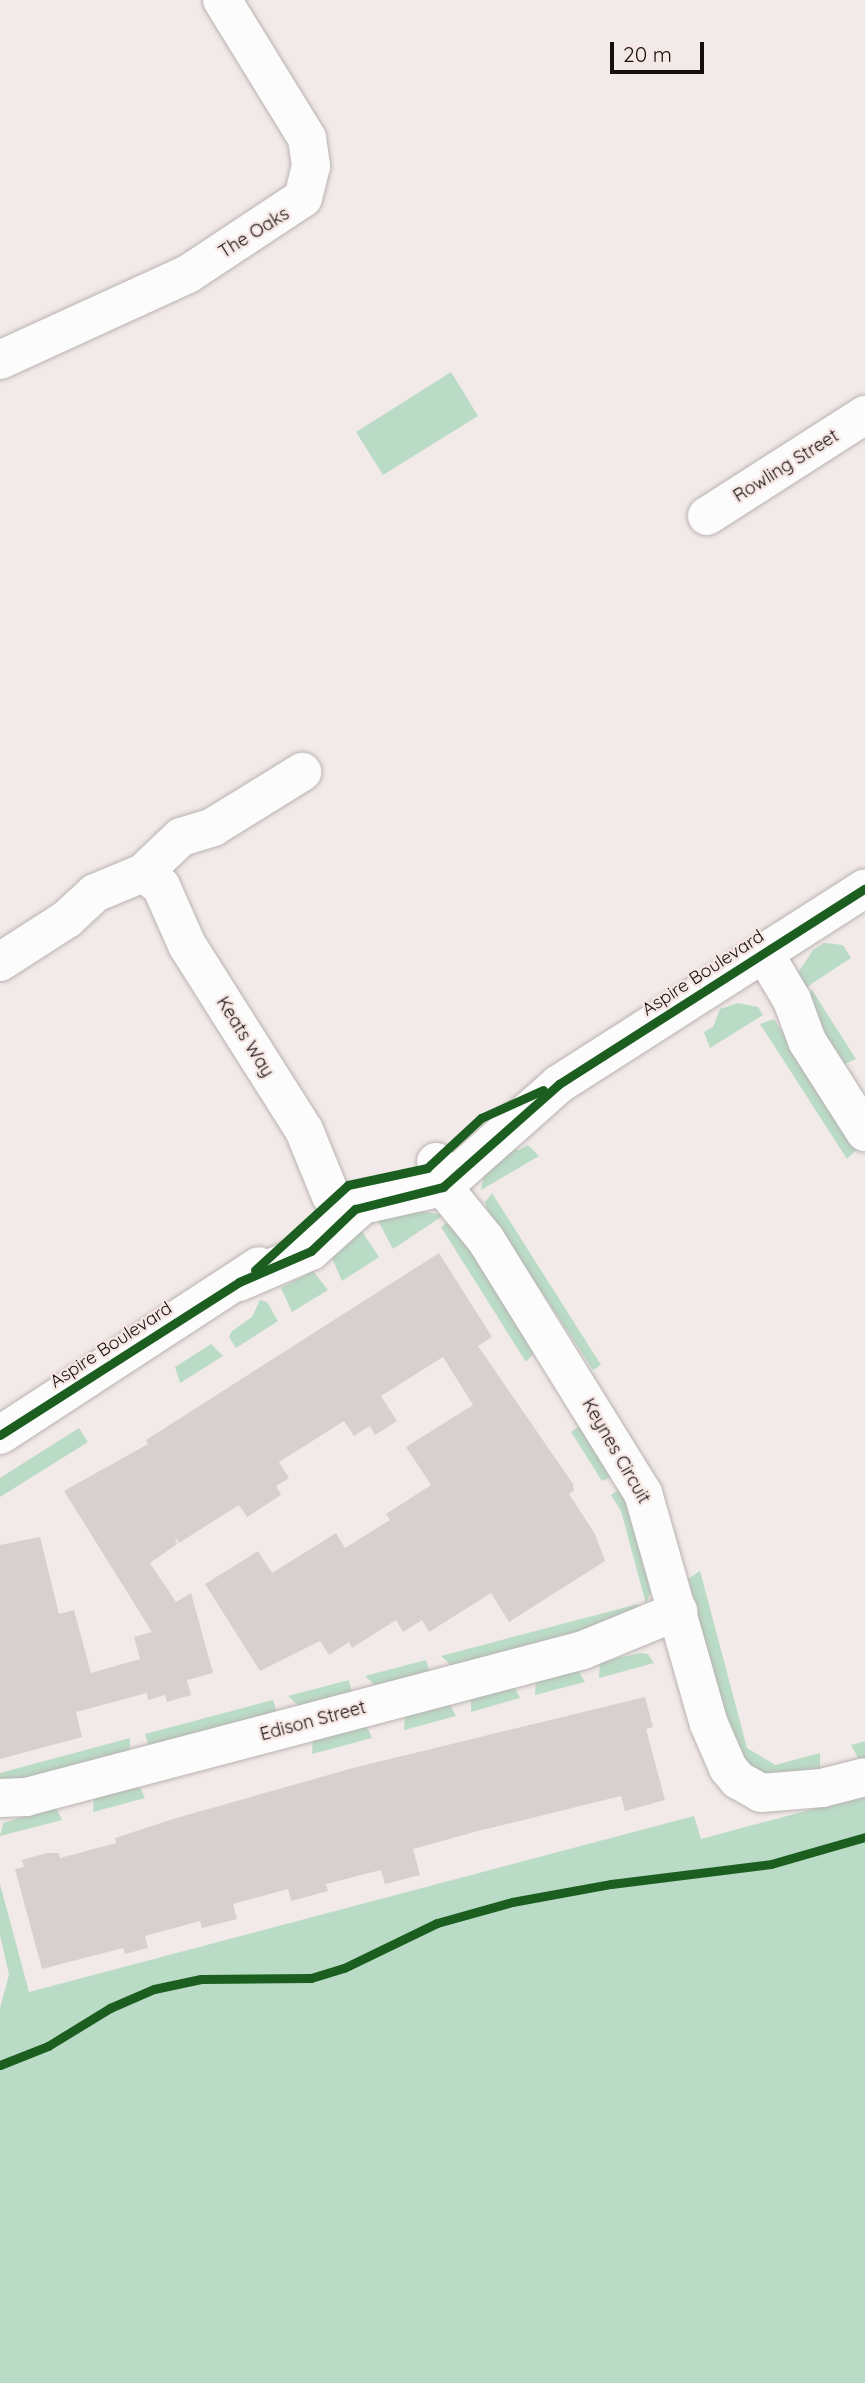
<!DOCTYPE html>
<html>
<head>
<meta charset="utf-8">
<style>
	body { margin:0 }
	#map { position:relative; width:865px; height:2383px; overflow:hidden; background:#f2eae8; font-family:Quicksand,sans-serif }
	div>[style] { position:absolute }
	.green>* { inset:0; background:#badbc6 }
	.building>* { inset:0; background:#d6d0cf }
	.roads { filter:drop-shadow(0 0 2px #b9b3b2) drop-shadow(0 0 2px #b9b3b2) }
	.minor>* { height:38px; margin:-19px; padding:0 19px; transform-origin:19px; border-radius:19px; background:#fdfcfc }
	.cycleway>* { height:9px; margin:-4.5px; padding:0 4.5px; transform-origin:4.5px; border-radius:4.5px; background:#1b5e20 }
	span { translate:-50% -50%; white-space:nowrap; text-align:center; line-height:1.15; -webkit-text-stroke:5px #f6e6e4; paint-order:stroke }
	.street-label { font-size:18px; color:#140f0e }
	.scale { position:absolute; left:610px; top:42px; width:94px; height:32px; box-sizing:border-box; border:4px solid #140f0e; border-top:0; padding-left:9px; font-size:21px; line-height:24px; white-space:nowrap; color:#140f0e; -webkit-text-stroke:5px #f6e6e4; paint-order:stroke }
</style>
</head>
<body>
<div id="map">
	<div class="green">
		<div style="clip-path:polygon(451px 372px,478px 416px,383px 475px,356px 432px)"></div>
		<div style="clip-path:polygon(824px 943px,843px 945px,851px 958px,805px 988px,798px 981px,799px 971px,813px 950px)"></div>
		<div style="clip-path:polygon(812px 990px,856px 1059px,843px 1065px,804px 1001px)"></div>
		<div style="clip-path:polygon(738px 1003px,758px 1007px,763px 1015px,710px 1048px,704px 1032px,713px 1027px,720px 1009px)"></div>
		<div style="clip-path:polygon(774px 1019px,857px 1149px,847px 1159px,760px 1024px)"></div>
		<div style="clip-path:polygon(528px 1145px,539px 1156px,481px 1190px,484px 1173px,507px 1148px,519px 1150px)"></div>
		<div style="clip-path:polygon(492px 1193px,601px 1365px,593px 1370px,487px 1209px,485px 1202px)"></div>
		<div style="clip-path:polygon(421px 1211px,444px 1215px,393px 1249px,376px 1217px)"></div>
		<div style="clip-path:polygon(448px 1222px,453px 1222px,536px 1351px,526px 1362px,441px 1227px)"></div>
		<div style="clip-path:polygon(361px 1230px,379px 1257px,342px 1281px,331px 1256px)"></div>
		<div style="clip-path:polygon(313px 1271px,328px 1290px,292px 1312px,281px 1288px)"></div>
		<div style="clip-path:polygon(260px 1300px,267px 1302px,278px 1321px,236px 1348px,229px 1337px,232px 1331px,252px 1317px)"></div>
		<div style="clip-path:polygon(211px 1344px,223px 1356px,180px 1383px,175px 1367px)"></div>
		<div style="clip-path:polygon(579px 1426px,611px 1477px,602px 1481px,571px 1432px)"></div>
		<div style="clip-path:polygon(79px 1428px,88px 1442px,0 1497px,0 1478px)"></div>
		<div style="clip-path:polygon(619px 1490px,625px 1492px,651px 1591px,646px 1604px,621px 1511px,611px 1495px)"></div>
		<div style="clip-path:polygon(700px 1571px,747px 1748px,775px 1765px,820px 1753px,820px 1770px,759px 1775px,734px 1747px,688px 1579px)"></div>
		<div style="clip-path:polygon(638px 1604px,637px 1615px,629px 1619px,453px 1667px,441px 1656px)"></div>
		<div style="clip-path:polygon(640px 1653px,648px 1654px,654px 1663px,599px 1678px,600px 1662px)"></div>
		<div style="clip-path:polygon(426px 1660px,430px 1673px,377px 1687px,365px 1676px)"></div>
		<div style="clip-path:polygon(577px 1669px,585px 1682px,535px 1695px,536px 1679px)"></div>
		<div style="clip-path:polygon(349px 1680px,352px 1693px,300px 1707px,288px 1696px)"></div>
		<div style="clip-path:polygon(514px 1686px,520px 1698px,471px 1712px,471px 1697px)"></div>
		<div style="clip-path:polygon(273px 1700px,277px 1713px,153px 1746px,148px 1744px,145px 1734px)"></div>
		<div style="clip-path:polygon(449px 1703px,456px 1716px,404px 1730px,405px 1714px)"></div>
		<div style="clip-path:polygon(366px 1725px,372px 1738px,312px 1754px,313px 1738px)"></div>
		<div style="clip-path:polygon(130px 1738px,130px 1753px,0 1787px,0 1773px)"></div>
		<div style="clip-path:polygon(865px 1741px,865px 1759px,860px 1761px,851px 1745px)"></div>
		<div style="clip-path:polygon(139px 1785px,145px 1798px,93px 1812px,94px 1797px)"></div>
		<div style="clip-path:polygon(865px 1795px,865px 2383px,0 2383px,0 2008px,9px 1975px,0 1935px,0 1884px,29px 1992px,694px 1816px,701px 1839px)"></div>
		<div style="clip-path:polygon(56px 1807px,62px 1820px,0 1836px,3px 1823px)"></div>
	</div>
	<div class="building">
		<div style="clip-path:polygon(439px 1253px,492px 1337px,478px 1346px,573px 1484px,574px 1491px,569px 1494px,595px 1534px,605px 1561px,509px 1622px,491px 1593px,429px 1632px,422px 1620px,403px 1632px,396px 1620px,352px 1648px,349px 1642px,329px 1655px,320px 1641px,260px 1671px,205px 1584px,258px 1551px,272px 1573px,336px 1533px,345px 1548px,390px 1520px,386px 1514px,431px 1485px,406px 1447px,473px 1405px,443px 1357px,381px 1396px,397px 1421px,375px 1435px,370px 1426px,354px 1436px,344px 1421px,279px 1462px,289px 1478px,276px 1486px,281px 1495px,247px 1517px,239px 1505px,179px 1543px,175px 1536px,177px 1544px,150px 1563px,176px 1602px,191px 1593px,213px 1673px,187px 1680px,191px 1695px,167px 1702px,165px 1695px,148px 1700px,147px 1693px,76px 1712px,82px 1737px,0 1759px,0 1545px,40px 1537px,59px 1614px,74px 1610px,91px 1673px,140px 1659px,134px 1637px,152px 1632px,64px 1491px,148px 1444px,146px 1440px)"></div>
		<div style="clip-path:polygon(645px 1697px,653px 1727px,646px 1729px,665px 1800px,625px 1811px,621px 1796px,478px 1831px,413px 1849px,420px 1875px,385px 1884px,381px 1870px,326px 1884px,328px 1891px,291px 1901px,288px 1889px,233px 1904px,237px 1919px,202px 1928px,200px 1921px,145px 1936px,148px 1948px,125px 1954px,123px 1948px,42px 1969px,15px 1869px,24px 1867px,22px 1860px,47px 1853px,59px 1853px,60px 1858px,116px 1843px,115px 1838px,173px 1819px,353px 1768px)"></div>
	</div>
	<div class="roads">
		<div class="minor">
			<div style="left:0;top:360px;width:207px;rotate:-24.6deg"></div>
			<div style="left:188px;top:274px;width:138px;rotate:-33.5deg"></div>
			<div style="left:303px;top:198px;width:33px;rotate:-76deg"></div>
			<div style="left:311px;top:166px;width:28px;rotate:-98deg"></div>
			<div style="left:307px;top:138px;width:162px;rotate:-121.6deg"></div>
			<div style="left:707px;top:516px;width:188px;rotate:-32.6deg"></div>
			<div style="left:143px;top:873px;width:22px;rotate:36deg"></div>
			<div style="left:161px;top:886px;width:64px;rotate:66.2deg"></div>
			<div style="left:187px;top:945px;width:219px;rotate:57.7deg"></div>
			<div style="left:304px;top:1130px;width:71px;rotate:67.8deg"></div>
			<div style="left:331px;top:1196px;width:27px;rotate:28deg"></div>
			<div style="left:764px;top:953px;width:55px;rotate:59.2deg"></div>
			<div style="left:792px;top:1000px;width:44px;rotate:69.9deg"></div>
			<div style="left:807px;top:1041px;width:108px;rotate:57.5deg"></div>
			<div style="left:0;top:962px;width:80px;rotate:-32.7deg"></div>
			<div style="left:67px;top:919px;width:38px;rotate:-43deg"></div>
			<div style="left:95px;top:893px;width:52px;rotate:-22.6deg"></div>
			<div style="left:143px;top:873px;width:52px;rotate:-43.5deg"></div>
			<div style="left:181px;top:837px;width:34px;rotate:-17deg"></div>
			<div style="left:213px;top:827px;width:105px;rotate:-31.7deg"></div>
			<div style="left:436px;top:1162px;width:26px;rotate:74deg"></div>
			<div style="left:443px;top:1187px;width:68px;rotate:50.9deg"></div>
			<div style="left:486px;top:1240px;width:298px;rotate:58.2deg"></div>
			<div style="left:643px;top:1493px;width:240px;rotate:74.1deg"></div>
			<div style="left:709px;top:1724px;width:48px;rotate:66.6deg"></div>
			<div style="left:728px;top:1768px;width:16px;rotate:50deg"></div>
			<div style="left:738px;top:1780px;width:26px;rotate:29deg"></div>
			<div style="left:761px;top:1793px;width:61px;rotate:-4.7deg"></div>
			<div style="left:822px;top:1788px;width:44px;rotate:-14.3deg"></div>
			<div style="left:239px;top:1282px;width:78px;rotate:-23.3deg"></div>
			<div style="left:311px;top:1251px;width:69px;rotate:-42deg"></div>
			<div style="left:362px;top:1205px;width:83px;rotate:-12.5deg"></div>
			<div style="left:443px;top:1187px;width:155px;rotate:-41.6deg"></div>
			<div style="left:559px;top:1084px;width:363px;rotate:-32.6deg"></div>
			<div style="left:0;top:1435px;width:309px;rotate:-33.1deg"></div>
			<div style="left:0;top:1798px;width:26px;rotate:-2deg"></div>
			<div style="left:26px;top:1797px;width:576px;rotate:-14.78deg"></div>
			<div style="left:583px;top:1650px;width:103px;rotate:-22.3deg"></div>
		</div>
	</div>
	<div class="cycleway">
		<div style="left:255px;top:1270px;width:126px;rotate:-42.4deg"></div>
		<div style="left:348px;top:1185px;width:81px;rotate:-12.1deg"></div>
		<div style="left:427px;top:1168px;width:74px;rotate:-42.8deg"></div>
		<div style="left:481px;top:1118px;width:68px;rotate:-24.3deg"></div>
		<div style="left:0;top:1435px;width:284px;rotate:-32.6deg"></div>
		<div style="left:239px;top:1282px;width:78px;rotate:-23.3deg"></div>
		<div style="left:311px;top:1251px;width:61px;rotate:-43.7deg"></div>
		<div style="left:355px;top:1209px;width:91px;rotate:-14deg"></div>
		<div style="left:443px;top:1187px;width:155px;rotate:-41.6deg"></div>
		<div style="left:559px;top:1084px;width:363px;rotate:-32.6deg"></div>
		<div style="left:0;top:2065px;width:52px;rotate:-21.6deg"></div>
		<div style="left:48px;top:2046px;width:73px;rotate:-31.5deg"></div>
		<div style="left:110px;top:2008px;width:48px;rotate:-23.4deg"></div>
		<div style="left:154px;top:1989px;width:48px;rotate:-12deg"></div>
		<div style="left:201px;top:1979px;width:110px;rotate:-0.5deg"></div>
		<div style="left:311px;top:1978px;width:34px;rotate:-17deg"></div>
		<div style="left:344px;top:1968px;width:103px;rotate:-25.8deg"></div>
		<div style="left:437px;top:1923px;width:78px;rotate:-15.6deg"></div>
		<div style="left:512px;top:1902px;width:101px;rotate:-10.3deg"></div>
		<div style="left:611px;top:1884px;width:161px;rotate:-7.1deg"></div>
		<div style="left:771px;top:1864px;width:98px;rotate:-16deg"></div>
	</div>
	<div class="street-label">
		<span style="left:254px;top:233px;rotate:-32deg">The Oaks</span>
		<span style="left:786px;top:466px;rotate:-32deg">Rowling Street</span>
		<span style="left:703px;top:973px;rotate:-33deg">Aspire Boulevard</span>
		<span style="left:245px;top:1037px;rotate:58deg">Keats Way</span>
		<span style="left:111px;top:1345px;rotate:-33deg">Aspire Boulevard</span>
		<span style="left:616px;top:1451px;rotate:60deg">Keynes Circuit</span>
		<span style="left:313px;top:1721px;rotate:-15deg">Edison Street</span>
	</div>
	<div class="scale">20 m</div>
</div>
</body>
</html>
